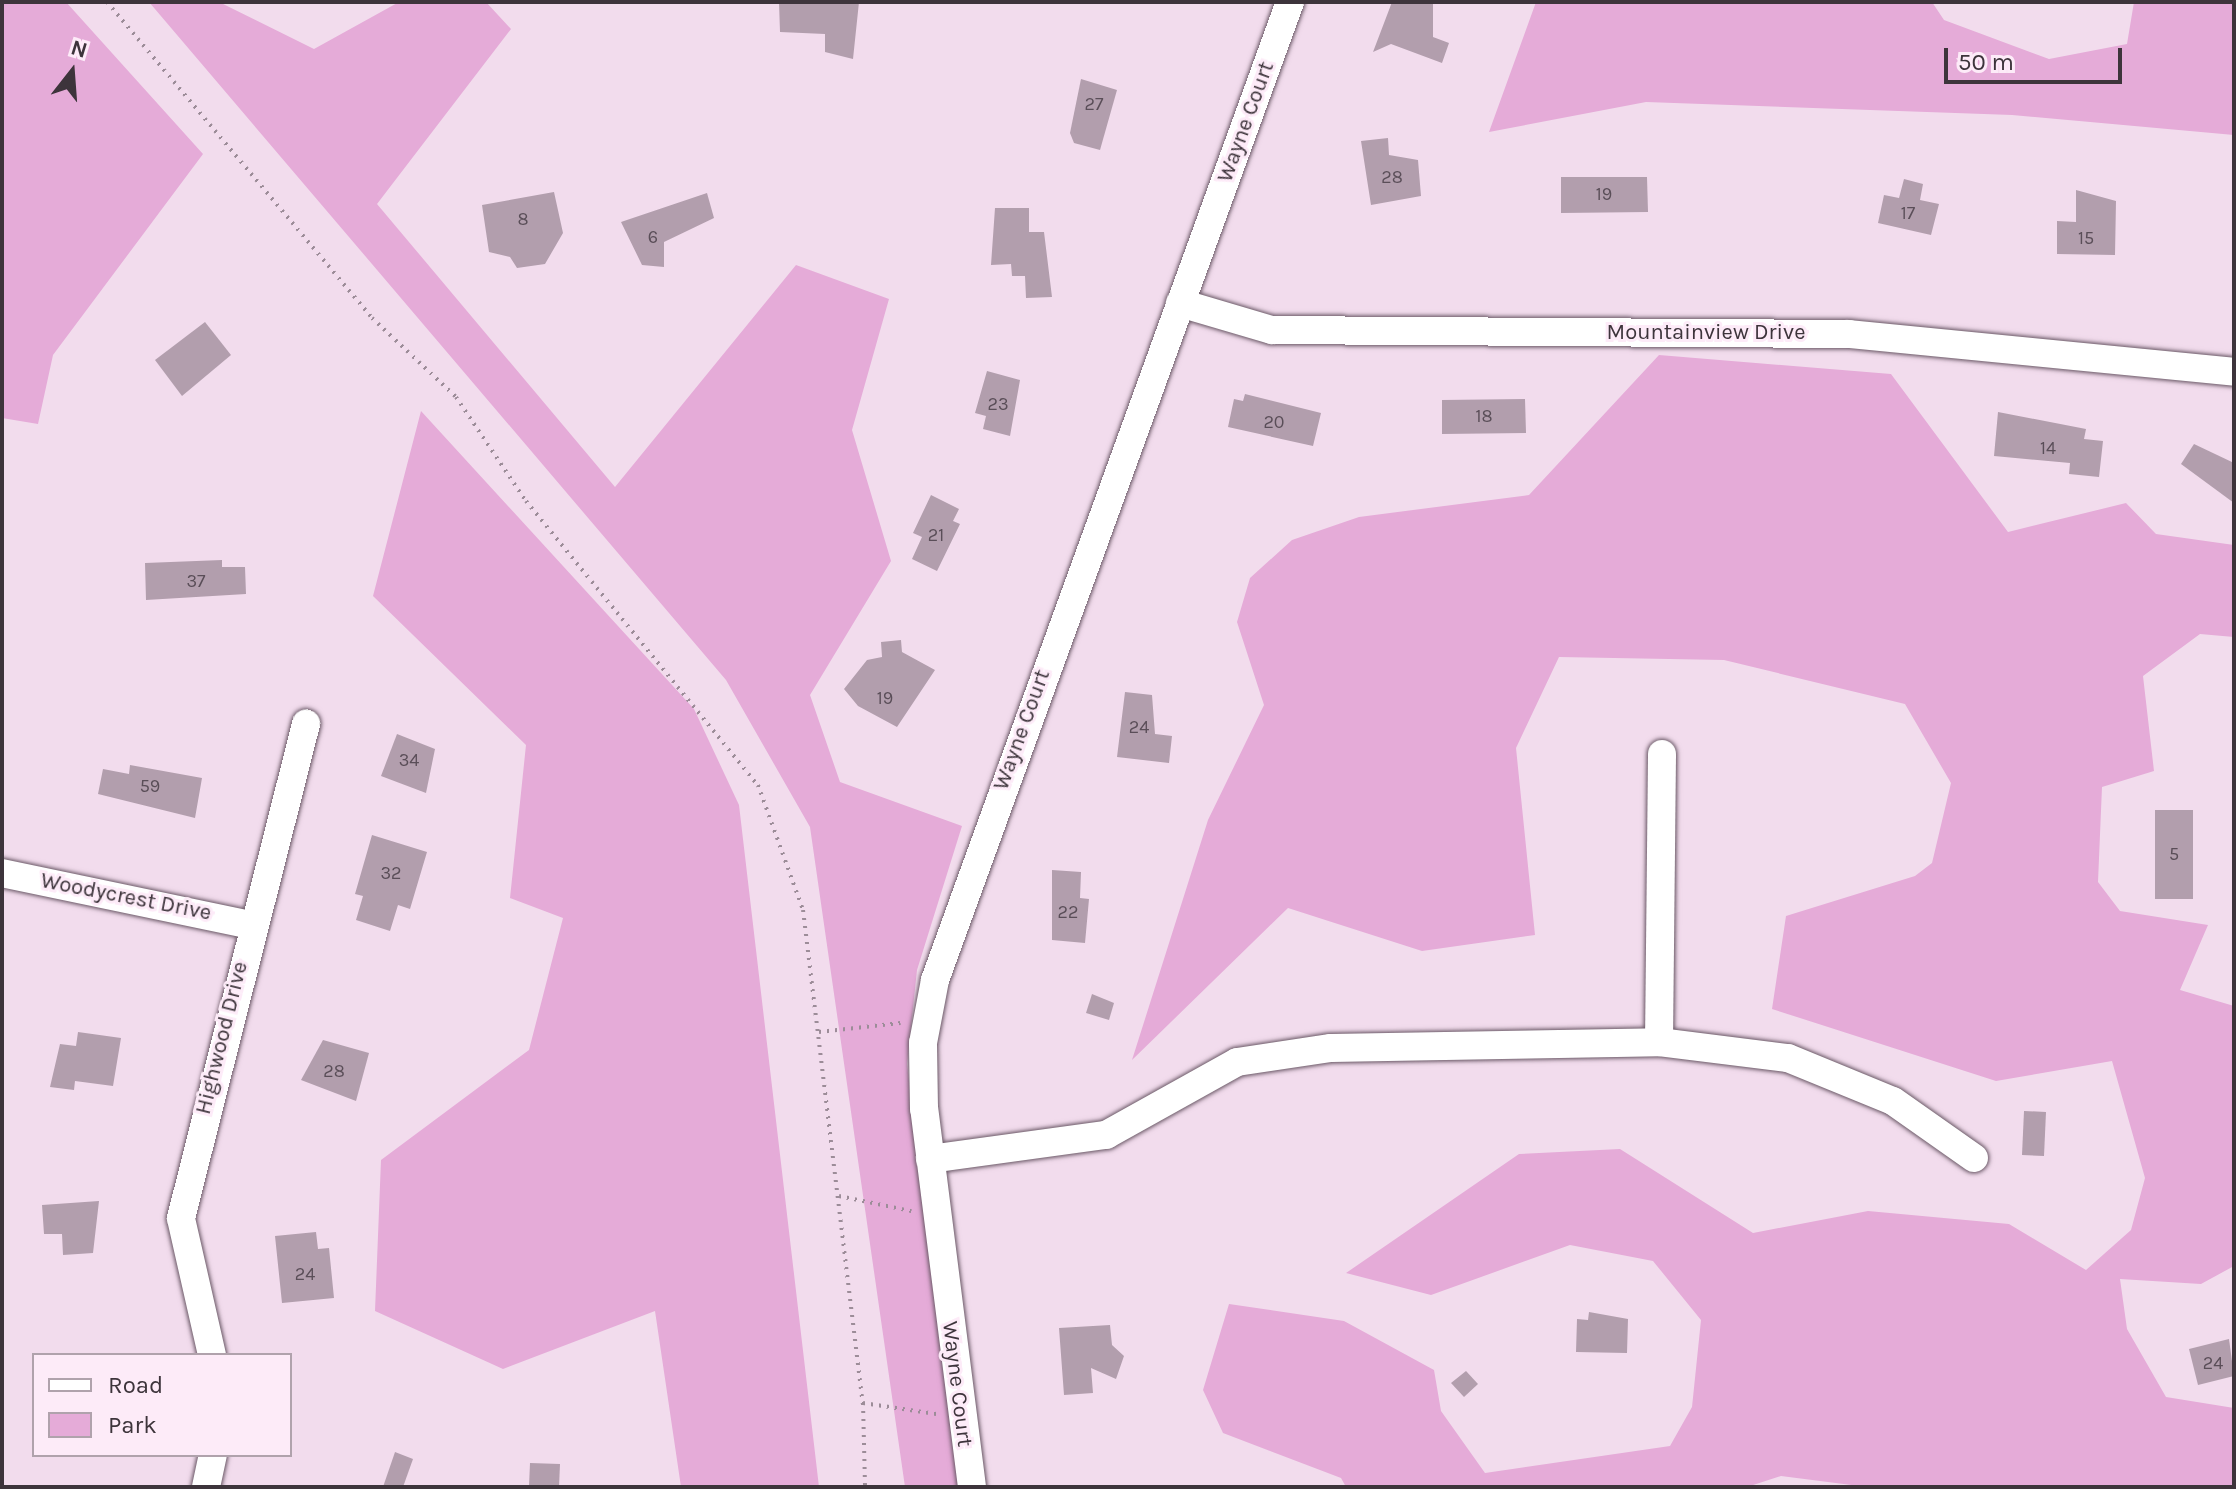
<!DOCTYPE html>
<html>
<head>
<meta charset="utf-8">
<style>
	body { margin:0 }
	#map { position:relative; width:2236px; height:1489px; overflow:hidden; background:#f2dced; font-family:Karla,sans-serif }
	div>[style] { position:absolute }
	.green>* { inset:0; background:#e5abd8 }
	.building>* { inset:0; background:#b29ead }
	.path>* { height:4px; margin-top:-2px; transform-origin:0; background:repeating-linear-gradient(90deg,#9c8c98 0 2px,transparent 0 8px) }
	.roads { filter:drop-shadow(0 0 2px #6b5967) drop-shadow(0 0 2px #6b5967) }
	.minor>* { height:28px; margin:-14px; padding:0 14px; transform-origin:14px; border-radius:14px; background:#fff }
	span { translate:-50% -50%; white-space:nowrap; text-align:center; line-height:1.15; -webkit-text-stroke:6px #fdebf8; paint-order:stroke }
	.number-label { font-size:18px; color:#5a4e58 }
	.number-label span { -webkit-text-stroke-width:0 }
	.street-label { font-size:22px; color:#3d343b }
	.frame { position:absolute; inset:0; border:4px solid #3d343b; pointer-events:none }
	.legend { position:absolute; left:32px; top:1353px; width:260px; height:104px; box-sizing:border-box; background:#fdebf8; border:2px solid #b0a2ac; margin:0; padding:10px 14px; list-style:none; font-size:24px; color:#3d343b }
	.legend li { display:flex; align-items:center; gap:16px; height:40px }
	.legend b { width:40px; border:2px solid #b0a2ac }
	.north { position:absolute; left:32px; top:32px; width:80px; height:80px; -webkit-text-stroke:6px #fdebf8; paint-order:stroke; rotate:17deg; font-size:22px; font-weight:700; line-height:32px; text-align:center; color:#3d343b }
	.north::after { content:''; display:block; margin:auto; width:28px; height:36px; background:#3d343b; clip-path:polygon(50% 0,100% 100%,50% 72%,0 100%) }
	.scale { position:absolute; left:1944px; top:48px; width:178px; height:36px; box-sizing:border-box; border:4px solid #3d343b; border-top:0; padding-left:10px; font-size:24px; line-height:28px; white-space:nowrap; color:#3d343b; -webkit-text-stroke:6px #fdebf8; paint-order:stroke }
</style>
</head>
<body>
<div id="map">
	<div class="green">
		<div style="clip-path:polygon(2px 2px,66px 2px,203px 154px,53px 355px,38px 424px,2px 418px)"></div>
		<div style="clip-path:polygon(149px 2px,219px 2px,314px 49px,399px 2px,486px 2px,511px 29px,377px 204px,615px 487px,796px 265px,889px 299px,852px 430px,891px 561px,810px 695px,840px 782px,962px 826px,917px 970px,907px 1064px,958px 1487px,905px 1487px,810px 827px,726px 680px)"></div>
		<div style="clip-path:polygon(1536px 2px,1932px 2px,1944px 20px,2049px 59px,2127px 44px,2134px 2px,2234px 2px,2234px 135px,2012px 115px,1646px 102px,1489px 132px)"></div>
		<div style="clip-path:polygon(1659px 355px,1891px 374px,2008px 532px,2126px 503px,2156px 534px,2234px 545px,2234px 637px,2200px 634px,2143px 676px,2154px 771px,2102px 787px,2098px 882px,2120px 911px,2208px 925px,2180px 990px,2234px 1006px,2234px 1266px,2201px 1284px,2120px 1279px,2127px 1329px,2166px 1397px,2234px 1408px,2234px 1487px,1867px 1487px,1781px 1476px,1747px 1487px,1346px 1487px,1341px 1478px,1223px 1433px,1203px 1390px,1229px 1304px,1344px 1321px,1434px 1370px,1441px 1411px,1485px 1473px,1670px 1446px,1692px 1407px,1701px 1320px,1653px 1261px,1570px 1245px,1431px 1295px,1346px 1273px,1519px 1154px,1620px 1149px,1753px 1233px,1868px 1211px,2009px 1224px,2086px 1270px,2131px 1230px,2145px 1178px,2112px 1061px,1996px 1081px,1772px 1009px,1786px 916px,1915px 876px,1932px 863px,1951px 783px,1905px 704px,1724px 660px,1559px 657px,1516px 748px,1535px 935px,1422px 951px,1288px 908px,1132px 1060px,1208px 820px,1264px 705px,1237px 622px,1250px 578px,1292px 540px,1359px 517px,1529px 495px)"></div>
		<div style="clip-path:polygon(421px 411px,694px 709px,739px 805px,819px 1487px,681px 1487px,655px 1311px,503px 1369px,375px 1311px,381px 1160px,529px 1050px,563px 918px,510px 898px,526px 745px,373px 596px)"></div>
	</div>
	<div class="building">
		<div style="clip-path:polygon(779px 2px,859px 2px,853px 59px,825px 52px,825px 34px,780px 32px)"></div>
		<div style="clip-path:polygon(1392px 2px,1433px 2px,1433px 37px,1449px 43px,1442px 63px,1391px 44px,1373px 52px)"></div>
		<div style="clip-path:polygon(1081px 79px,1117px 90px,1100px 150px,1074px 143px,1070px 133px)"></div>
		<div style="clip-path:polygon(1388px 138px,1389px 155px,1418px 160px,1421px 196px,1371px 205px,1361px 141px)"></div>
		<div style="clip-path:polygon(1561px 177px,1647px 177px,1648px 212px,1561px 213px)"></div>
		<div style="clip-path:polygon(1904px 179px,1923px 184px,1920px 200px,1939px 204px,1931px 235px,1878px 223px,1884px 195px,1899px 198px)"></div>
		<div style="clip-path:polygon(2076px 190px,2116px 201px,2115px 255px,2057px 254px,2057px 221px,2076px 222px)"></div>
		<div style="clip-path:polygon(554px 192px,563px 233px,545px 264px,517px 268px,510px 257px,489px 252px,482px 205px)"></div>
		<div style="clip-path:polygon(707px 193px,714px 218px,664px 242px,664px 267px,642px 265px,621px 222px)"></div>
		<div style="clip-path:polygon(995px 208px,1029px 208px,1029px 232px,1044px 232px,1052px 297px,1026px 298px,1025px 276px,1012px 276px,1011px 264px,991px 265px)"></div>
		<div style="clip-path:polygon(205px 322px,231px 355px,182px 396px,155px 360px)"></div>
		<div style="clip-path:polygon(987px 371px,1020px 380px,1010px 436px,983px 429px,986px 416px,975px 413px)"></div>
		<div style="clip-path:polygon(1245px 394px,1321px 413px,1313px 446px,1228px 427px,1234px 399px,1243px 401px)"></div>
		<div style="clip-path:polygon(1525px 399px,1526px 433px,1442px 434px,1442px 400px)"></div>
		<div style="clip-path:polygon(1998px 412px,2086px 429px,2084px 439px,2103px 441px,2099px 477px,2069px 474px,2070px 463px,1994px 456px)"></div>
		<div style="clip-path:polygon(2194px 444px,2234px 463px,2234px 503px,2181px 464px)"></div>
		<div style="clip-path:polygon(931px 495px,959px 509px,953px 521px,960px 524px,937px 571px,912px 559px,922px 537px,913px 533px)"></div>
		<div style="clip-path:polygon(222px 560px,222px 567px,245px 567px,246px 594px,146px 600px,145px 563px)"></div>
		<div style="clip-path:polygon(901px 640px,902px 652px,935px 670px,897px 727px,858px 706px,844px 689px,867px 660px,882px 657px,881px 642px)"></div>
		<div style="clip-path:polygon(1125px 692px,1152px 695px,1155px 734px,1172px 736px,1169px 763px,1117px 757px)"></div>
		<div style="clip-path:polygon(397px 734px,435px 749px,426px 793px,381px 776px)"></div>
		<div style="clip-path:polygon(130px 765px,202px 778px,195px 818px,98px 794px,103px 769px,129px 774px)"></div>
		<div style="clip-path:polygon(2155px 810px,2193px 810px,2193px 899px,2155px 899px)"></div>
		<div style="clip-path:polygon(372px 835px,427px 852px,410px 909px,398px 905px,390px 931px,356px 920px,363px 896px,355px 894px)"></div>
		<div style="clip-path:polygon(1052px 870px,1081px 872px,1080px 898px,1089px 899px,1085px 943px,1052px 940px)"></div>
		<div style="clip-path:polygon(1092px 994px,1114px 1003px,1109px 1020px,1086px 1013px)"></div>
		<div style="clip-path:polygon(78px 1032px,121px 1038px,113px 1086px,75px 1081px,74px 1090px,50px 1087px,60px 1044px,76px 1046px)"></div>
		<div style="clip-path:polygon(323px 1040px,369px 1053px,356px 1101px,301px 1080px)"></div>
		<div style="clip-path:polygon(2024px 1111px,2046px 1112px,2044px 1156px,2022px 1155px)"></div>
		<div style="clip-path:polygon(99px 1201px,93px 1253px,63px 1255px,62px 1234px,44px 1234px,42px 1205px)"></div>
		<div style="clip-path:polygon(316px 1232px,318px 1249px,329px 1248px,334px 1298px,282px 1303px,275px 1236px)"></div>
		<div style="clip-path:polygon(1589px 1312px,1628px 1319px,1627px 1353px,1576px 1352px,1577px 1319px,1588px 1320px)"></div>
		<div style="clip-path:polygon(1110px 1325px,1112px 1345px,1124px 1356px,1116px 1379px,1091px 1368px,1093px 1393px,1064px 1395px,1059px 1328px)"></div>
		<div style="clip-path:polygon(2229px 1339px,2234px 1376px,2198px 1385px,2189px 1349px)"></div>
		<div style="clip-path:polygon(1466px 1371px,1478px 1384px,1464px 1397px,1451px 1383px)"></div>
		<div style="clip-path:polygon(395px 1452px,413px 1459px,403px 1487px,383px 1487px)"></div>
		<div style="clip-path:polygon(530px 1463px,560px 1464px,559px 1487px,529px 1487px)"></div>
	</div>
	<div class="path">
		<div style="left:107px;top:2px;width:412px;rotate:50deg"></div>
		<div style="left:372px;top:318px;width:115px;rotate:43.2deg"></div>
		<div style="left:456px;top:397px;width:125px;rotate:56.1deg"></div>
		<div style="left:526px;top:501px;width:367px;rotate:50.8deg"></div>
		<div style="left:758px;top:785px;width:133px;rotate:70.2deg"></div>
		<div style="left:803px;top:910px;width:497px;rotate:83.1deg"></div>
		<div style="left:863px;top:1403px;width:84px;rotate:88.6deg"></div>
		<div style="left:819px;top:1032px;width:82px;rotate:-6.3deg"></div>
		<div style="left:839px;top:1196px;width:74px;rotate:11.8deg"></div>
		<div style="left:863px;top:1403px;width:74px;rotate:8.6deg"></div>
	</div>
	<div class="roads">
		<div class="minor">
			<div style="left:1180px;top:303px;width:96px;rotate:16.4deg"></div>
			<div style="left:1272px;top:330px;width:577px;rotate:0.4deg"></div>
			<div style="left:1849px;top:334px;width:387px;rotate:5.6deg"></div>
			<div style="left:2px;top:873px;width:253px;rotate:11.8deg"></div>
			<div style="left:1659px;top:1042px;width:288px;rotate:-89.4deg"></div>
			<div style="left:930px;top:1159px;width:178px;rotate:-7.8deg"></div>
			<div style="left:1106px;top:1135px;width:150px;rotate:-29.1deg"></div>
			<div style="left:1237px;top:1062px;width:95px;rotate:-8.5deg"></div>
			<div style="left:1331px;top:1048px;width:328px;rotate:-1deg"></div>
			<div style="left:1659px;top:1042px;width:130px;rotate:7.1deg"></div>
			<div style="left:1788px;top:1058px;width:113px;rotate:22.3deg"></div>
			<div style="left:1893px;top:1101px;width:99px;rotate:35.1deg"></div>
			<div style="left:212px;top:1355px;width:140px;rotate:-102.8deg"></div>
			<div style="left:181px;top:1218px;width:510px;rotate:-75.8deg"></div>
			<div style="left:206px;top:1487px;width:33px;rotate:-78deg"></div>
			<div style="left:972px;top:1487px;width:381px;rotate:-97.2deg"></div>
			<div style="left:924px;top:1109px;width:66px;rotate:-90.9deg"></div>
			<div style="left:923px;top:1043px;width:64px;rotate:-79.2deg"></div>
			<div style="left:935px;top:980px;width:1040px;rotate:-70.05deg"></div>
		</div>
	</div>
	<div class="number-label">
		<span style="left:1094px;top:104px">27</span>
		<span style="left:1392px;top:177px">28</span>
		<span style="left:1604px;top:194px">19</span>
		<span style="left:1908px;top:213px">17</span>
		<span style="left:523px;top:219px">8</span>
		<span style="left:653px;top:237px">6</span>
		<span style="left:2086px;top:238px">15</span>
		<span style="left:998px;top:404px">23</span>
		<span style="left:1484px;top:416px">18</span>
		<span style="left:1274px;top:422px">20</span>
		<span style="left:2048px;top:448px">14</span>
		<span style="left:936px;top:535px">21</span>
		<span style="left:196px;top:581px">37</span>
		<span style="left:885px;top:698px">19</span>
		<span style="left:1139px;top:727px">24</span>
		<span style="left:409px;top:760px">34</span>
		<span style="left:150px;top:786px">59</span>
		<span style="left:2174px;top:854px">5</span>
		<span style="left:391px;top:873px">32</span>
		<span style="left:1068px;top:912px">22</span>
		<span style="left:334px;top:1071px">28</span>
		<span style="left:305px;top:1274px">24</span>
		<span style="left:2213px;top:1363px">24</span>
	</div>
	<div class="street-label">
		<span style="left:1246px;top:122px;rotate:-70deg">Wayne Court</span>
		<span style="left:1706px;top:333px">Mountainview Drive</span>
		<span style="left:1022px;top:730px;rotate:-70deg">Wayne Court</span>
		<span style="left:126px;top:897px;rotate:11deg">Woodycrest Drive</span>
		<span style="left:222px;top:1038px;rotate:-76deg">Highwood Drive</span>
		<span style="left:957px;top:1384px;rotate:83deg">Wayne Court</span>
	</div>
	<div class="frame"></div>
	<ul class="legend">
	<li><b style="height:10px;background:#fff"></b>Road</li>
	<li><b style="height:22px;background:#e5abd8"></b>Park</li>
	</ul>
	<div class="north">N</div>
	<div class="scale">50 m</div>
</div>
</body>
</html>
